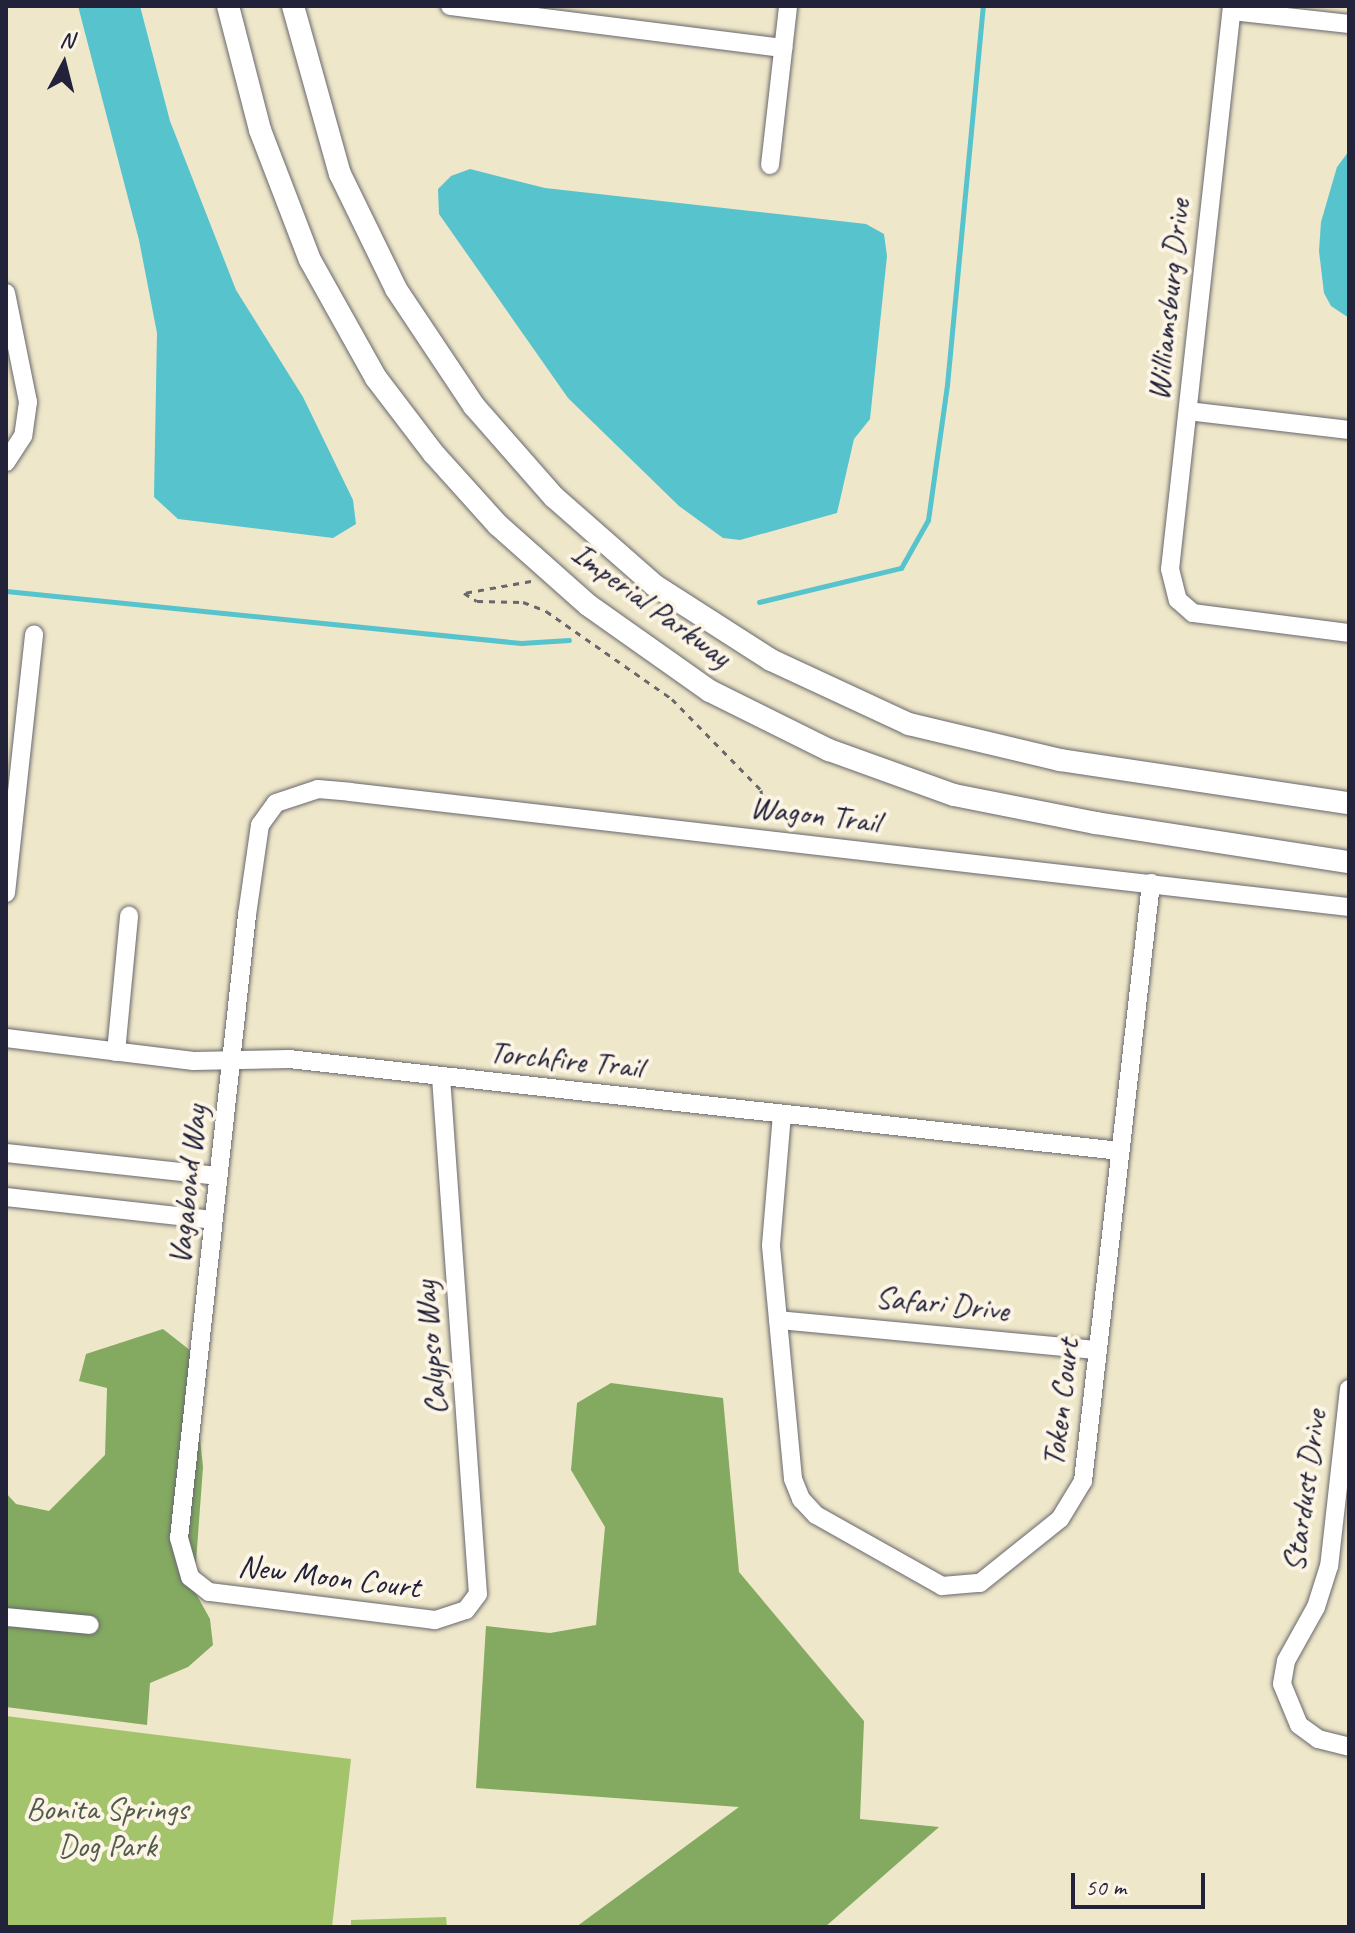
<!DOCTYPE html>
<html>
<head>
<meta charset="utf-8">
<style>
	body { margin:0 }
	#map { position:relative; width:1355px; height:1933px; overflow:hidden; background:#eee7c9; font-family:Caveat,sans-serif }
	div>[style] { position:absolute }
	.green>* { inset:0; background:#a4c46c }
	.forest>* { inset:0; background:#83aa60 }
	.water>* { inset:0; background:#56c3cd }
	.stream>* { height:5px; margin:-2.5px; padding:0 2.5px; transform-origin:2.5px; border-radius:2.5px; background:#56c3cd }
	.path>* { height:3px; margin-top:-1.5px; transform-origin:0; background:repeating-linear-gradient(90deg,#69676d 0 6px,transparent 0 12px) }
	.roads { filter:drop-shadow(0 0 2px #69676d) drop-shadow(0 0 2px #69676d) }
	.minor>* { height:18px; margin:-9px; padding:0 9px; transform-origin:9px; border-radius:9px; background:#fff }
	.major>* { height:22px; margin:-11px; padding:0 11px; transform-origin:11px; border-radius:11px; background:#fff }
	span { translate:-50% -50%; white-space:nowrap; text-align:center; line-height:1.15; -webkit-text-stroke:8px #fcf5e5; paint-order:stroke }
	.street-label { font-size:32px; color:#22223b }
	.park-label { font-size:32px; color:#505b4c }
	.frame { position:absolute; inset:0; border:8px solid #22223b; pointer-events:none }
	.north { position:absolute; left:24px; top:24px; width:80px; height:80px; -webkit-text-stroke:6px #fcf5e5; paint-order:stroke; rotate:7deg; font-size:22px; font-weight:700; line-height:32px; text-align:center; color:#22223b }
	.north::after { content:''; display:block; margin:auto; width:28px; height:36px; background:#22223b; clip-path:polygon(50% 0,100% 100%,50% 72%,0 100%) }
	.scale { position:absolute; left:1071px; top:1873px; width:134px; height:36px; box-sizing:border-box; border:4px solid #22223b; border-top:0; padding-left:10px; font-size:24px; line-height:28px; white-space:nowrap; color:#22223b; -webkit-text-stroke:6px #fcf5e5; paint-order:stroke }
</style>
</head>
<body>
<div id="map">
	<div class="green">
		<div style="clip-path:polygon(6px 1716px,351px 1759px,332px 1927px,6px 1927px)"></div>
		<div style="clip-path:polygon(446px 1917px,447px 1927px,351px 1927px,351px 1920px)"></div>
	</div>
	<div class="forest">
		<div style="clip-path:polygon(163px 1329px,191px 1351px,203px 1467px,194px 1590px,210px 1619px,213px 1645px,188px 1667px,150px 1683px,147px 1725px,6px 1707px,6px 1493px,16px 1504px,49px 1511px,105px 1455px,107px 1388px,79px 1381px,86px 1354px)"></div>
		<div style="clip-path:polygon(611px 1383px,723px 1398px,739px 1572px,864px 1721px,860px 1819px,939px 1827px,825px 1927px,576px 1927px,739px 1807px,476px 1788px,486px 1626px,550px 1633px,596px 1625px,605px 1527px,571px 1470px,577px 1403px)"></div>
	</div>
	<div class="water">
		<div style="clip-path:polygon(78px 6px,140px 6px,170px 121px,236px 290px,303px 397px,353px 500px,356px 524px,333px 538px,178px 519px,154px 497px,157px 333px,139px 240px)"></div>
		<div style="clip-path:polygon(1349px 151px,1349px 318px,1331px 306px,1324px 293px,1319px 251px,1321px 222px,1337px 167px)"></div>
		<div style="clip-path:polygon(470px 169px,545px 188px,866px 224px,884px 234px,887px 256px,870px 419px,854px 439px,837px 513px,740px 540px,723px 538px,679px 506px,568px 398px,439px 214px,438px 189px,451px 176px)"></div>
	</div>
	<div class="stream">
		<div style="left:6px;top:591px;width:518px;rotate:5.77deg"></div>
		<div style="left:521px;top:643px;width:48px;rotate:-3.6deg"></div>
		<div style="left:759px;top:602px;width:146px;rotate:-13.5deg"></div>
		<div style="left:901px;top:568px;width:55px;rotate:-60.6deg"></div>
		<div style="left:928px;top:520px;width:136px;rotate:-82deg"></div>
		<div style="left:947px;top:385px;width:381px;rotate:-84.6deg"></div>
	</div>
	<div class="path">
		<div style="left:531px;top:581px;width:68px;rotate:169.8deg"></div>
		<div style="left:464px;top:593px;width:15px;rotate:32deg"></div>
		<div style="left:477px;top:601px;width:46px;rotate:1.2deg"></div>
		<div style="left:523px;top:602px;width:25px;rotate:21deg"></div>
		<div style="left:546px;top:611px;width:154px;rotate:34.9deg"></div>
		<div style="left:672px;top:699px;width:127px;rotate:45.6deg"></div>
		<div style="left:761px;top:790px;width:34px;rotate:85deg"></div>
	</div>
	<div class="roads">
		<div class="minor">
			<div style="left:450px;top:6px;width:336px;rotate:7.2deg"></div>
			<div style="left:1232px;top:6px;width:566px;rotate:96.28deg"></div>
			<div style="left:1170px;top:569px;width:32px;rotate:76deg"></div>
			<div style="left:1178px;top:600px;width:20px;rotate:41deg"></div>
			<div style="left:1193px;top:613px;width:157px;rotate:7.3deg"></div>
			<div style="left:1232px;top:11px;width:118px;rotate:6.3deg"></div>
			<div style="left:770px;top:165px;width:160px;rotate:-83.5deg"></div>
			<div style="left:6px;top:293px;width:111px;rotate:78.6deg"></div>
			<div style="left:28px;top:402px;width:34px;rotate:98deg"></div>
			<div style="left:23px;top:436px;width:31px;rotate:123deg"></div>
			<div style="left:1188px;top:411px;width:162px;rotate:6.7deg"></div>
			<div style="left:6px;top:893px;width:260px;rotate:-83.8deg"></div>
			<div style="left:6px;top:1038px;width:189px;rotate:7deg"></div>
			<div style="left:194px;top:1061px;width:95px;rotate:-1.2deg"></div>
			<div style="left:289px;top:1059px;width:836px;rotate:6.32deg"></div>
			<div style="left:116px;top:1052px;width:137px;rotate:-84.5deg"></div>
			<div style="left:441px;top:1077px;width:518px;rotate:85.91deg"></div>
			<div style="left:478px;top:1594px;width:20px;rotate:127deg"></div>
			<div style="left:466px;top:1610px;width:33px;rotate:162deg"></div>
			<div style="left:435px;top:1620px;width:228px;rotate:-172.9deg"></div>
			<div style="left:209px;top:1592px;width:24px;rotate:-142deg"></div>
			<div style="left:190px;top:1577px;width:41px;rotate:-105.8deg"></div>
			<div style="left:179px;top:1538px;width:627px;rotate:-83.77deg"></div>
			<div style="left:247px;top:915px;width:91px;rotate:-81.8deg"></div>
			<div style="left:260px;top:825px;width:27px;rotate:-54deg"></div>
			<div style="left:276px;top:803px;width:44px;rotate:-18.4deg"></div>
			<div style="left:318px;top:789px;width:32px;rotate:5deg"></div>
			<div style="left:350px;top:792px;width:1006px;rotate:6.57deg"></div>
			<div style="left:782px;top:1114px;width:132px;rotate:94.8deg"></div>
			<div style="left:771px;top:1246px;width:234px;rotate:84.6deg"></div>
			<div style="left:793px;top:1479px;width:22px;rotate:68deg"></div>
			<div style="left:801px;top:1499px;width:22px;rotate:47deg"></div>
			<div style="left:816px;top:1515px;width:145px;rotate:29.4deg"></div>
			<div style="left:942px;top:1586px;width:38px;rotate:-5deg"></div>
			<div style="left:980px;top:1583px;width:102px;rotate:-38.7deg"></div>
			<div style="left:1060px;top:1519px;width:44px;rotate:-58.8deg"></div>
			<div style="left:1083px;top:1481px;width:602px;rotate:-83.51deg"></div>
			<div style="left:6px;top:1153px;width:212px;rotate:6.2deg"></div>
			<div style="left:6px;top:1197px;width:208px;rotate:6.3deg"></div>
			<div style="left:778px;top:1320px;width:321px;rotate:5.4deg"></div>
			<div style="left:1349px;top:1389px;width:178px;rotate:96.4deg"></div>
			<div style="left:1329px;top:1566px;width:43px;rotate:107.6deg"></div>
			<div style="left:1316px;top:1607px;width:62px;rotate:119.1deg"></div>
			<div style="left:1286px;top:1661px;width:23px;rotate:100deg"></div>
			<div style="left:1282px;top:1684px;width:44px;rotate:67.5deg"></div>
			<div style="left:1299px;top:1725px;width:24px;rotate:36deg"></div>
			<div style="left:1318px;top:1739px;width:32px;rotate:14deg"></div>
			<div style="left:6px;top:1617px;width:84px;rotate:5.4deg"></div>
		</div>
		<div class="major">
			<div style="left:228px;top:6px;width:128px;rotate:75.5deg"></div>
			<div style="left:260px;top:130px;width:139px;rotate:69deg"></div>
			<div style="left:310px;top:260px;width:135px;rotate:60.8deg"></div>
			<div style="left:376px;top:378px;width:96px;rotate:52.7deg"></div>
			<div style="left:434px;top:454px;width:96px;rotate:48deg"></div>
			<div style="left:498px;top:525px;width:120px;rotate:41.6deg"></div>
			<div style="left:588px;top:605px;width:149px;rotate:35.2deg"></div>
			<div style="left:710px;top:691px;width:133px;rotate:26.4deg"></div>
			<div style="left:829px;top:750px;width:133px;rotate:19.8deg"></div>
			<div style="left:954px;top:795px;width:145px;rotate:11.2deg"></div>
			<div style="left:1096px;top:823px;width:256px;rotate:8.8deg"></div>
			<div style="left:293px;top:6px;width:174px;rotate:74.4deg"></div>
			<div style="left:340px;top:174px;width:128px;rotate:64deg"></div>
			<div style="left:396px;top:289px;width:141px;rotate:56.3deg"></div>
			<div style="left:474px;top:406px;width:121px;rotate:48.7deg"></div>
			<div style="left:554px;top:497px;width:133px;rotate:41.3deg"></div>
			<div style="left:654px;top:585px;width:139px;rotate:32.7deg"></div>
			<div style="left:771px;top:660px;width:152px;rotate:24.9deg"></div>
			<div style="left:909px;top:724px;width:155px;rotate:13.4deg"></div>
			<div style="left:1060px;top:760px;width:292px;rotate:8.5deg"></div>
		</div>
	</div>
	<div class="street-label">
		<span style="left:1169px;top:300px;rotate:-84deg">Williamsburg Drive</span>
		<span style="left:651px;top:605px;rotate:36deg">Imperial Parkway</span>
		<span style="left:815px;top:815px;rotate:7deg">Wagon Trail</span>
		<span style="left:566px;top:1060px;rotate:6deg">Torchfire Trail</span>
		<span style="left:188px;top:1185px;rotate:-84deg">Vagabond Way</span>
		<span style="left:942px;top:1304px;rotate:6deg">Safari Drive</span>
		<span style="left:431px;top:1348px;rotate:-95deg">Calypso Way</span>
		<span style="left:1061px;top:1403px;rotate:-83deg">Token Court</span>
		<span style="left:1305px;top:1491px;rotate:-82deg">Stardust Drive</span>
		<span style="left:329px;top:1577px;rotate:7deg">New Moon Court</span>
	</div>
	<div class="park-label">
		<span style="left:107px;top:1828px">Bonita Springs<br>Dog Park</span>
	</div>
	<div class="frame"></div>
	<div class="north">N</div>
	<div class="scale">50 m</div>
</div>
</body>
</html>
